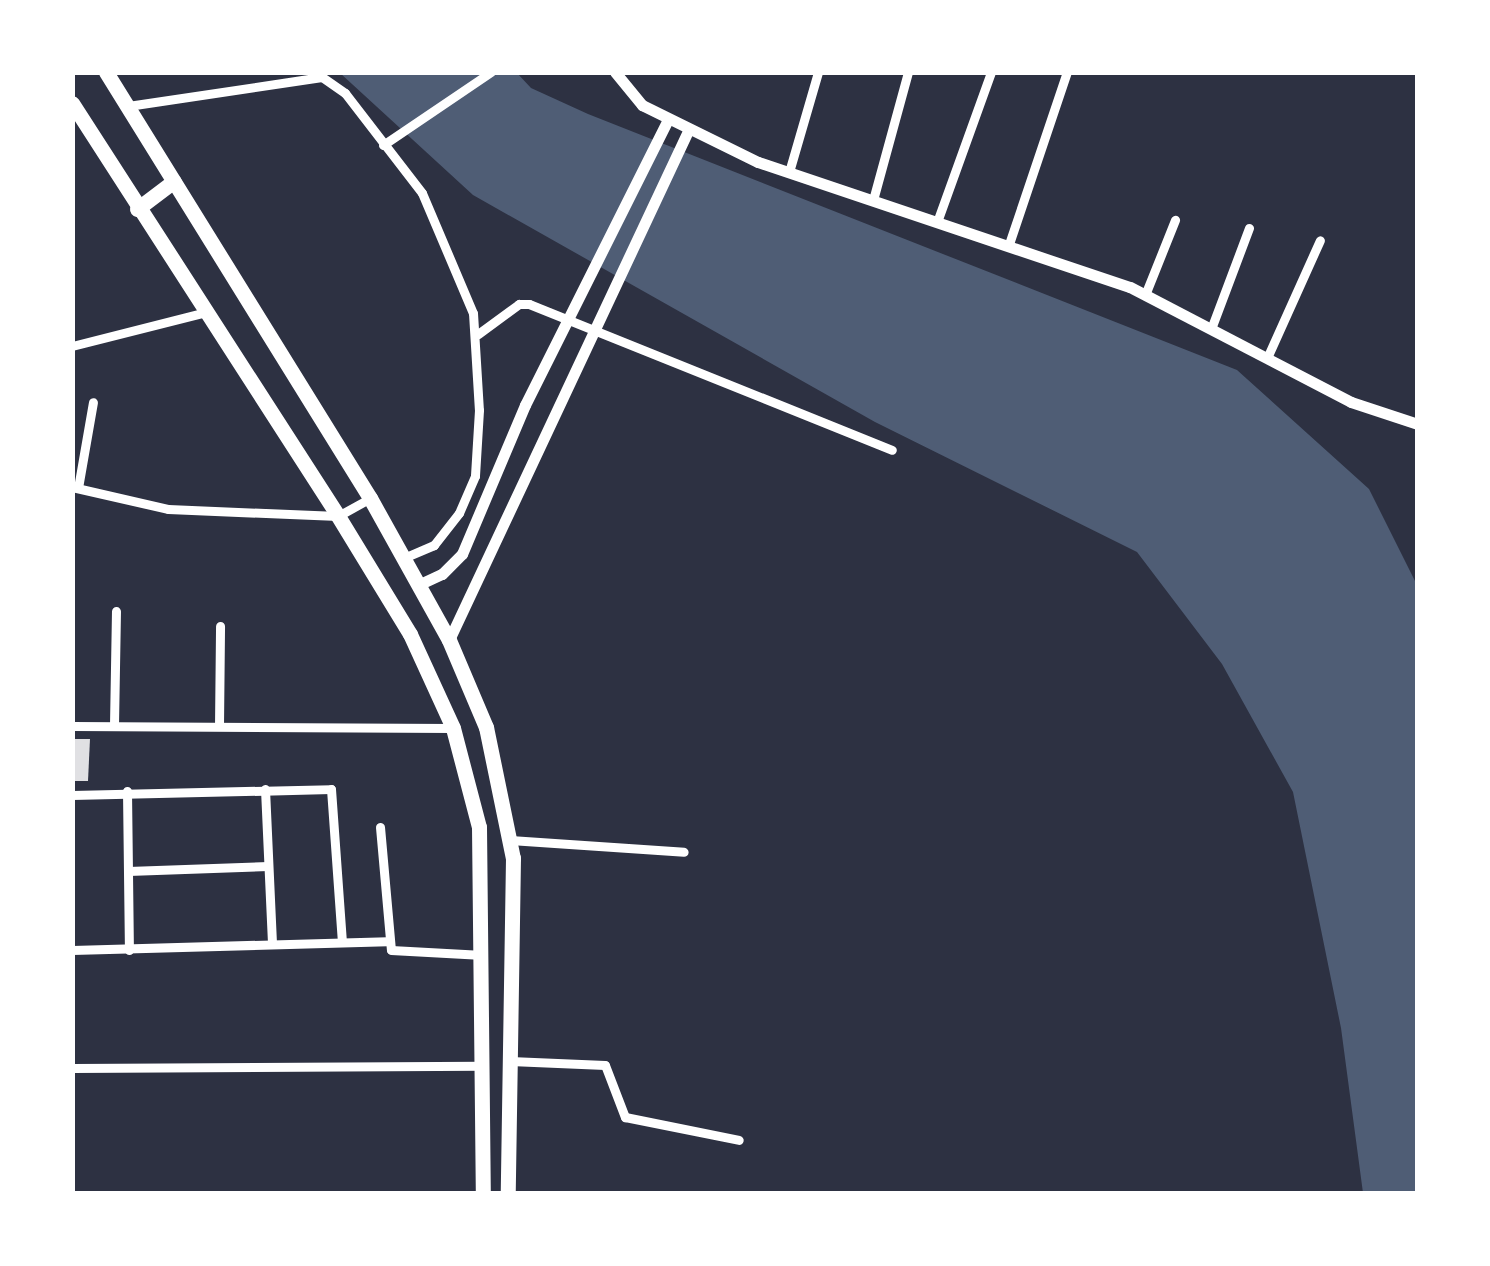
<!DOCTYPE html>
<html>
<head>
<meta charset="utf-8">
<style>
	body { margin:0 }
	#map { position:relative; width:1490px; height:1266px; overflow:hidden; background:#2d3142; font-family:"Source Sans 3",sans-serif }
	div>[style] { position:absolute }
	.water>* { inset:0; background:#4f5d75 }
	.building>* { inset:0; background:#e0e0e3 }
	.minor>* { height:9px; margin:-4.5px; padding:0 4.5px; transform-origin:4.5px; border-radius:4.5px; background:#fff }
	.tertiary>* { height:11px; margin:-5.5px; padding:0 5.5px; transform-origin:5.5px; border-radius:5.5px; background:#fff }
	.primary>* { height:15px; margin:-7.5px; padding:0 7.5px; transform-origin:7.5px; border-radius:7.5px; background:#fff }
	span { translate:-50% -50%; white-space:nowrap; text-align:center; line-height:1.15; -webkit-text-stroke:10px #fff; paint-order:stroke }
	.frame { position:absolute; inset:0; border:75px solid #fff; pointer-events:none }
</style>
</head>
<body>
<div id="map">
	<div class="water">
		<div style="clip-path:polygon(340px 73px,517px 73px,531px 88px,588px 114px,1237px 370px,1369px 489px,1417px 585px,1417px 1193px,1363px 1193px,1341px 1028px,1293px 792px,1222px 664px,1137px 552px,875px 422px,473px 195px)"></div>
	</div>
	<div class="building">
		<div style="clip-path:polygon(72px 739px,90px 739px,88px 781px,72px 781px)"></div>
	</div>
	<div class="minor">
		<div style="left:128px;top:106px;width:196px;rotate:-8.5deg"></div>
		<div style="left:322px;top:77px;width:28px;rotate:35deg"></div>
		<div style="left:345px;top:93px;width:126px;rotate:52.4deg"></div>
		<div style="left:422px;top:193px;width:130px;rotate:67deg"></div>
		<div style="left:473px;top:313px;width:97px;rotate:86.5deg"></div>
		<div style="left:479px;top:410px;width:66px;rotate:93.5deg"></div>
		<div style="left:475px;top:476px;width:40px;rotate:113.4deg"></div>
		<div style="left:459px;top:513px;width:41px;rotate:128deg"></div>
		<div style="left:434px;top:545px;width:34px;rotate:157deg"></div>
		<div style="left:383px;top:145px;width:130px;rotate:-34.1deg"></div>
		<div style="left:789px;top:172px;width:104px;rotate:-73.8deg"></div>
		<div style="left:873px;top:200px;width:133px;rotate:-74.7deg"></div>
		<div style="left:937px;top:222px;width:159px;rotate:-70.2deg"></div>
		<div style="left:1009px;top:244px;width:182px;rotate:-71.4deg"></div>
		<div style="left:1145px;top:295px;width:81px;rotate:-68.2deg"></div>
		<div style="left:1211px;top:329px;width:108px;rotate:-69.4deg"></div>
		<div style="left:478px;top:334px;width:51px;rotate:-36.2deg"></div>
		<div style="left:519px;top:304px;width:10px"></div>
		<div style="left:529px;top:304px;width:391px;rotate:21.9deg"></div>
		<div style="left:72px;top:346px;width:138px;rotate:-14.2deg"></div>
		<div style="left:1267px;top:358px;width:129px;rotate:-65.8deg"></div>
		<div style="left:72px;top:487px;width:98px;rotate:12.9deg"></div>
		<div style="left:168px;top:509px;width:170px;rotate:2.4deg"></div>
		<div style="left:338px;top:516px;width:37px;rotate:-29deg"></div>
		<div style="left:78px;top:488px;width:87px;rotate:-80.1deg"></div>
		<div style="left:114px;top:725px;width:114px;rotate:-89deg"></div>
		<div style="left:72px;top:726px;width:381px;rotate:0.3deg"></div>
		<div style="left:219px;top:726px;width:100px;rotate:-89.4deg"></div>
		<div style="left:265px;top:789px;width:155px;rotate:87.4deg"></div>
		<div style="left:127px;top:791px;width:159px;rotate:89.3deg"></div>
		<div style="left:72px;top:795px;width:259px;rotate:-1.3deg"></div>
		<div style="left:331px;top:789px;width:152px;rotate:85.9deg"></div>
		<div style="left:380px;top:827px;width:123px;rotate:84.9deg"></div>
		<div style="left:391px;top:950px;width:92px;rotate:3.1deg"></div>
		<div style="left:510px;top:840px;width:174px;rotate:3.9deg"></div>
		<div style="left:128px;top:871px;width:140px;rotate:-2deg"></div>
		<div style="left:72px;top:950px;width:315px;rotate:-1.6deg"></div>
		<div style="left:510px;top:1061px;width:95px;rotate:2.4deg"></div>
		<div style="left:605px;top:1065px;width:56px;rotate:69deg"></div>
		<div style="left:625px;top:1117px;width:116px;rotate:11.4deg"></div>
		<div style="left:72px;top:1068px;width:410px;rotate:-0.3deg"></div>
	</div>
	<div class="tertiary">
		<div style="left:615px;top:72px;width:43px;rotate:50.7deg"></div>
		<div style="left:642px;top:105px;width:129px;rotate:26.2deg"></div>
		<div style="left:758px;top:162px;width:392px;rotate:18.6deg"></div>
		<div style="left:1130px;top:287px;width:249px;rotate:27.5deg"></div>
		<div style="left:1351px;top:402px;width:71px;rotate:18.2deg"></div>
		<div style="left:418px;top:585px;width:26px;rotate:-25deg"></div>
		<div style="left:442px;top:574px;width:28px;rotate:-45deg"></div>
		<div style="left:462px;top:554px;width:162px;rotate:-67.1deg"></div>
		<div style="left:525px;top:405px;width:319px;rotate:-63.4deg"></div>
		<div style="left:449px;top:640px;width:562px;rotate:-64.85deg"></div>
	</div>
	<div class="primary">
		<div style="left:106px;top:72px;width:501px;rotate:58.21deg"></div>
		<div style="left:370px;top:498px;width:162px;rotate:60.9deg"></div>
		<div style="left:449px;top:640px;width:95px;rotate:67deg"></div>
		<div style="left:486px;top:727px;width:134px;rotate:78.4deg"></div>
		<div style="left:513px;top:858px;width:336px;rotate:90.9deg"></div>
		<div style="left:72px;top:103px;width:491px;rotate:57.2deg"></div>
		<div style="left:338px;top:516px;width:138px;rotate:58.6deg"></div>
		<div style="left:410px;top:634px;width:103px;rotate:65.4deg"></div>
		<div style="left:453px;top:728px;width:102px;rotate:75.3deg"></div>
		<div style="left:479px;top:827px;width:367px;rotate:89.4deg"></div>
		<div style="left:137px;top:209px;width:46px;rotate:-37.1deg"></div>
	</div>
	<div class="frame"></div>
</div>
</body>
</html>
